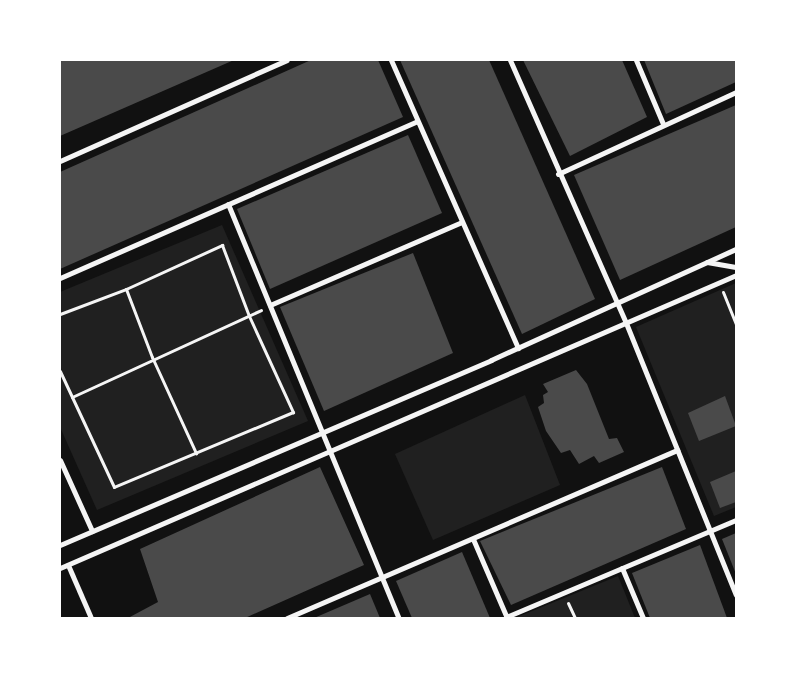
<!DOCTYPE html>
<html>
<head>
<meta charset="utf-8">
<style>
	body { margin:0 }
	#map { position:relative; width:796px; height:678px; overflow:hidden; background:#111; font-family:Jost,sans-serif }
	div>[style] { position:absolute }
	.green>* { inset:0; background:#202020 }
	.building>* { inset:0; background:#4a4a4a }
	.path>* { height:3px; margin:-1.5px; padding:0 1.5px; transform-origin:1.5px; border-radius:1.5px; background:#f5f5f5 }
	.minor>* { height:5px; margin:-2.5px; padding:0 2.5px; transform-origin:2.5px; border-radius:2.5px; background:#f5f5f5 }
	span { translate:-50% -50%; white-space:nowrap; text-align:center; line-height:1.15; -webkit-text-stroke:4.5px #fff; paint-order:stroke }
	.frame { position:absolute; inset:0; border:61px solid #fff; pointer-events:none }
</style>
</head>
<body>
<div id="map">
	<div class="green">
		<div style="clip-path:polygon(222px 225px,308px 421px,97px 510px,60px 427px,60px 292px)"></div>
		<div style="clip-path:polygon(736px 283px,736px 507px,714px 516px,636px 327px)"></div>
		<div style="clip-path:polygon(525px 395px,560px 485px,433px 540px,395px 454px)"></div>
		<div style="clip-path:polygon(618px 576px,635px 618px,515px 618px)"></div>
	</div>
	<div class="building">
		<div style="clip-path:polygon(60px 60px,234px 60px,60px 136px)"></div>
		<div style="clip-path:polygon(311px 60px,378px 60px,403px 117px,60px 269px,60px 172px)"></div>
		<div style="clip-path:polygon(400px 60px,489px 60px,595px 299px,522px 334px)"></div>
		<div style="clip-path:polygon(523px 60px,622px 60px,647px 117px,570px 156px)"></div>
		<div style="clip-path:polygon(644px 60px,736px 60px,736px 82px,666px 114px)"></div>
		<div style="clip-path:polygon(736px 105px,736px 227px,620px 280px,574px 175px)"></div>
		<div style="clip-path:polygon(408px 135px,442px 213px,270px 289px,237px 209px)"></div>
		<div style="clip-path:polygon(413px 253px,453px 353px,324px 411px,280px 307px)"></div>
		<div style="clip-path:polygon(576px 370px,587px 384px,609px 439px,617px 438px,624px 452px,599px 463px,594px 456px,579px 464px,570px 450px,561px 453px,546px 431px,538px 407px,544px 403px,543px 395px,548px 392px,543px 384px)"></div>
		<div style="clip-path:polygon(725px 396px,736px 426px,699px 441px,688px 413px)"></div>
		<div style="clip-path:polygon(320px 467px,364px 565px,245px 618px,128px 618px,158px 602px,140px 549px)"></div>
		<div style="clip-path:polygon(662px 467px,686px 529px,511px 605px,480px 541px)"></div>
		<div style="clip-path:polygon(736px 471px,736px 502px,720px 508px,710px 482px)"></div>
		<div style="clip-path:polygon(736px 533px,736px 574px,722px 539px)"></div>
		<div style="clip-path:polygon(700px 545px,727px 618px,650px 618px,632px 573px)"></div>
		<div style="clip-path:polygon(462px 552px,490px 618px,412px 618px,396px 581px)"></div>
		<div style="clip-path:polygon(370px 594px,380px 618px,314px 618px)"></div>
	</div>
	<div class="path">
		<div style="left:126px;top:289px;width:73px;rotate:69.1deg"></div>
		<div style="left:152px;top:357px;width:106px;rotate:65.4deg"></div>
		<div style="left:723px;top:292px;width:35px;rotate:68deg"></div>
		<div style="left:60px;top:314px;width:71px;rotate:-20.7deg"></div>
		<div style="left:126px;top:289px;width:106px;rotate:-24.6deg"></div>
		<div style="left:222px;top:245px;width:76px;rotate:69.2deg"></div>
		<div style="left:249px;top:316px;width:106px;rotate:65.4deg"></div>
		<div style="left:293px;top:412px;width:194px;rotate:157.3deg"></div>
		<div style="left:114px;top:487px;width:128px;rotate:-115deg"></div>
		<div style="left:72px;top:397px;width:208px;rotate:-24.7deg"></div>
		<div style="left:568px;top:603px;width:17px;rotate:65deg"></div>
	</div>
	<div class="minor">
		<div style="left:391px;top:60px;width:315px;rotate:66.2deg"></div>
		<div style="left:510px;top:60px;width:287px;rotate:66.2deg"></div>
		<div style="left:626px;top:323px;width:293px;rotate:68deg"></div>
		<div style="left:636px;top:60px;width:69px;rotate:67.1deg"></div>
		<div style="left:60px;top:161px;width:248px;rotate:-24deg"></div>
		<div style="left:558px;top:174px;width:196px;rotate:-24.7deg"></div>
		<div style="left:228px;top:204px;width:448px;rotate:67.6deg"></div>
		<div style="left:707px;top:262px;width:29px;rotate:10deg"></div>
		<div style="left:60px;top:278px;width:390px;rotate:-23.7deg"></div>
		<div style="left:270px;top:305px;width:209px;rotate:-23.4deg"></div>
		<div style="left:60px;top:460px;width:78px;rotate:65.7deg"></div>
		<div style="left:473px;top:539px;width:86px;rotate:66.7deg"></div>
		<div style="left:60px;top:545px;width:469px;rotate:-23.2deg"></div>
		<div style="left:491px;top:360px;width:269px;rotate:-24.4deg"></div>
		<div style="left:68px;top:565px;width:58px;rotate:66.5deg"></div>
		<div style="left:60px;top:568px;width:737px;rotate:-23.43deg"></div>
		<div style="left:622px;top:568px;width:54px;rotate:67.2deg"></div>
		<div style="left:506px;top:617px;width:250px;rotate:-22.9deg"></div>
		<div style="left:287px;top:618px;width:425px;rotate:-23.3deg"></div>
	</div>
	<div class="frame"></div>
</div>
</body>
</html>
